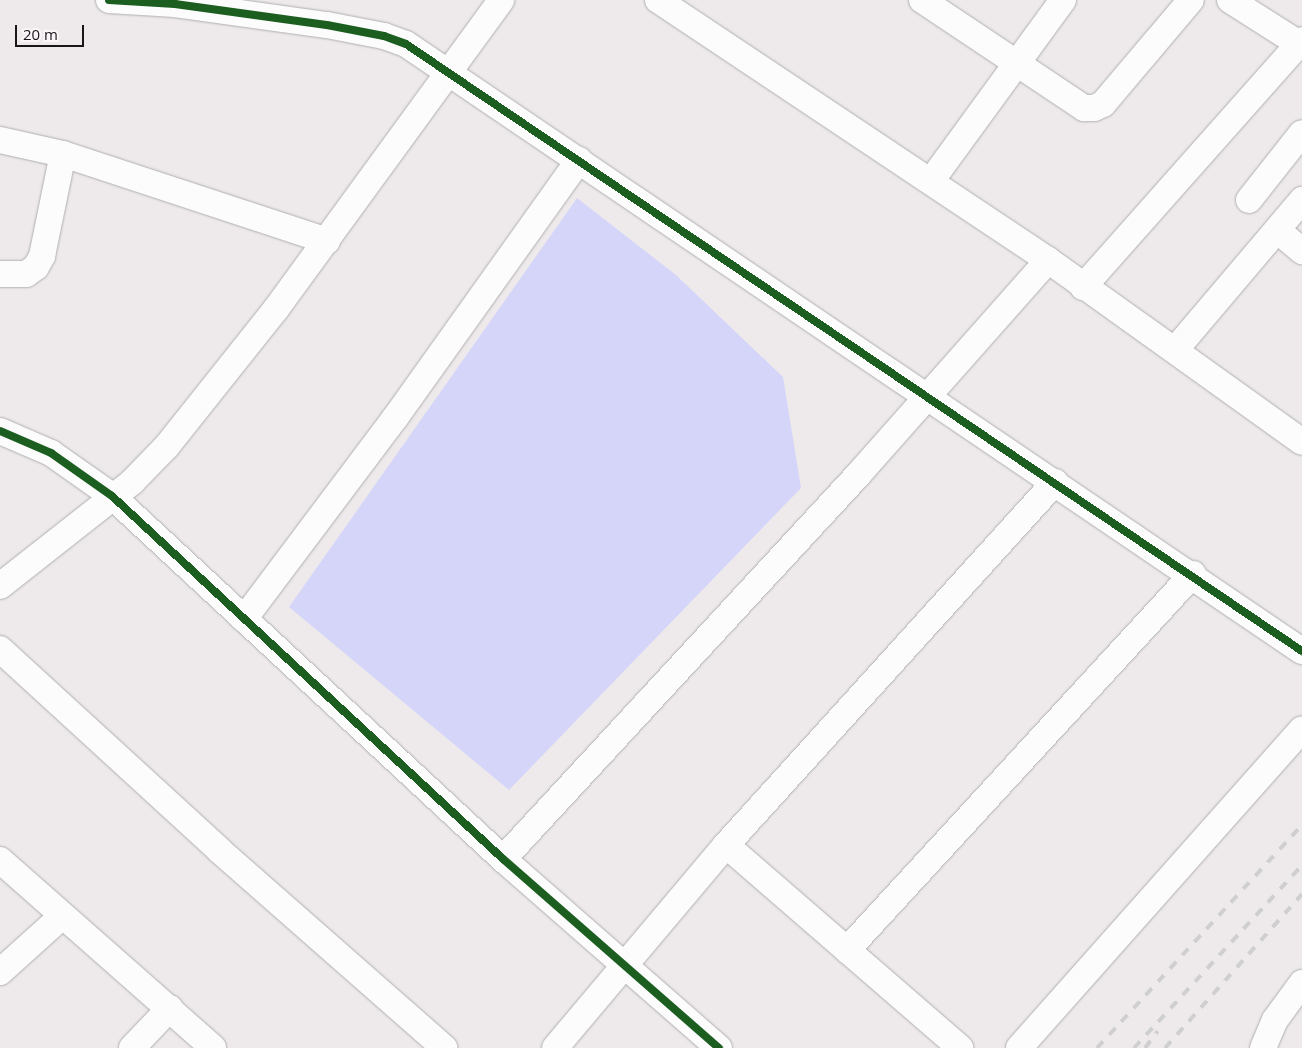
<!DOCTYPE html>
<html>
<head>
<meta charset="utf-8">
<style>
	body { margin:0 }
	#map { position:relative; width:1302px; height:1048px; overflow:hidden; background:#eeeaec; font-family:"Open Sans",sans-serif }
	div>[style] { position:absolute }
	.water>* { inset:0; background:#d4d5f9 }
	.roads { filter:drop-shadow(0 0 1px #b0aeb0) drop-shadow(0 0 1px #b0aeb0) }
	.street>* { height:26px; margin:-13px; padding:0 13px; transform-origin:13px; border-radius:13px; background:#fcfcfc }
	.rail>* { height:4px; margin-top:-2px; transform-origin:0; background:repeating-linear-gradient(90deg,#cfcfcf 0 9px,transparent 0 18px) }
	.cycleway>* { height:8px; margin:-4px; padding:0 4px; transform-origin:4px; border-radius:4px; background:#1b5e20 }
	span { translate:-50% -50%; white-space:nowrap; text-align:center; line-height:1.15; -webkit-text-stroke:4.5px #fcf6fa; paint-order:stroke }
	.scale { position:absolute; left:15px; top:25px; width:69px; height:22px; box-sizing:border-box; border:2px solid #181617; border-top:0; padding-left:6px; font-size:15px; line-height:18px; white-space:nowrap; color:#181617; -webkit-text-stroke:4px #fcf6fa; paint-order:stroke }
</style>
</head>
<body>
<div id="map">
	<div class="water">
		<div style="clip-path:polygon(577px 198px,676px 275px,783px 377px,801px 488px,509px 790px,289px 607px)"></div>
	</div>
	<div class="roads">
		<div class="street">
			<div style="left:109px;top:0;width:66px;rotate:3.5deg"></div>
			<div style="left:175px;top:4px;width:153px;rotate:7.9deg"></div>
			<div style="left:327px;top:25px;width:58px;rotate:10.9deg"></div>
			<div style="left:384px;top:36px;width:23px;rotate:20deg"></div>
			<div style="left:406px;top:44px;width:1082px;rotate:34.12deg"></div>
			<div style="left:658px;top:0;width:469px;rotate:33.7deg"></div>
			<div style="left:1048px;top:260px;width:312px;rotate:35.6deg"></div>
			<div style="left:922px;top:0;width:195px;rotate:33.7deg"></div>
			<div style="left:1084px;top:108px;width:10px"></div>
			<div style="left:1094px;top:108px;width:10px;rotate:-24deg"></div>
			<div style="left:1103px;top:104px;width:136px;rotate:-49.8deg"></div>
			<div style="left:1230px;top:0;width:82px;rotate:32.5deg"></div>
			<div style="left:0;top:140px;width:65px;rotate:12.5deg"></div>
			<div style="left:63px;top:154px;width:278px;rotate:18.2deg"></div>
			<div style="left:931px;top:181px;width:224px;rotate:-53.9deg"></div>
			<div style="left:1249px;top:200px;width:85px;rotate:-51.7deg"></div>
			<div style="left:1277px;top:230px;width:33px;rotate:40deg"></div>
			<div style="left:0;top:274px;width:26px"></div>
			<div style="left:26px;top:274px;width:12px;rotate:-35deg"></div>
			<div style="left:36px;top:267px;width:13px;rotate:-61deg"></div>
			<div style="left:42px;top:256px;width:104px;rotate:-78.4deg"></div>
			<div style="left:1083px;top:287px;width:330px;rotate:-48.4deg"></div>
			<div style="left:1175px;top:350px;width:197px;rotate:-49.7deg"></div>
			<div style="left:0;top:431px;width:56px;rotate:23.3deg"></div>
			<div style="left:51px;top:453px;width:75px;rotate:35.2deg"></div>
			<div style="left:112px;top:496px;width:534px;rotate:42.87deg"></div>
			<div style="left:503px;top:859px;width:287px;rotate:41.2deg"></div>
			<div style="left:0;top:586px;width:168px;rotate:-38.2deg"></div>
			<div style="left:132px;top:482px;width:50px;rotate:-45.8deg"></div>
			<div style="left:167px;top:446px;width:175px;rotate:-51.5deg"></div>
			<div style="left:276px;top:309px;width:382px;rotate:-53.9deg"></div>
			<div style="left:244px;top:619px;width:251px;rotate:-53.1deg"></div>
			<div style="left:395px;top:418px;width:317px;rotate:-54.5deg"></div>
			<div style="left:0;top:649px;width:297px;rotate:42.5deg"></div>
			<div style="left:219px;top:850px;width:300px;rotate:41.3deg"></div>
			<div style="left:726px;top:845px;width:310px;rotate:40.9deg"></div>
			<div style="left:503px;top:859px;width:523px;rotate:-47.25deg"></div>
			<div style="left:858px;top:475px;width:287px;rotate:-48.5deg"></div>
			<div style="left:0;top:860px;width:284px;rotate:41.4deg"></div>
			<div style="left:847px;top:950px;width:511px;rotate:-47.38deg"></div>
			<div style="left:0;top:972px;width:82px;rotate:-42deg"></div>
			<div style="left:132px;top:1048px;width:55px;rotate:-46.5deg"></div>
			<div style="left:555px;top:1048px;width:265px;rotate:-49.9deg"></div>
			<div style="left:726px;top:845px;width:490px;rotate:-47.8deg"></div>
			<div style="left:1019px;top:1048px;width:426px;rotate:-48.4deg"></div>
			<div style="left:1263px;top:1048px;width:30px;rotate:-67deg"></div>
			<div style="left:1275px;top:1020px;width:46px;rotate:-53.9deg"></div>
		</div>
	</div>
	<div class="rail">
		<div style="left:1097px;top:1048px;width:303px;rotate:-47.4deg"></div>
		<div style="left:1134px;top:1048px;width:248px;rotate:-47.4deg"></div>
		<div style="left:1145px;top:1048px;width:21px;rotate:-53deg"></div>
		<div style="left:1165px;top:1048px;width:206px;rotate:-48.3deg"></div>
	</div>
	<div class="cycleway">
		<div style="left:109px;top:0;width:66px;rotate:3.5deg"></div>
		<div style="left:175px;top:4px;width:153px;rotate:7.9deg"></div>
		<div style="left:327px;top:25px;width:58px;rotate:10.9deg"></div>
		<div style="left:384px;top:36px;width:23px;rotate:20deg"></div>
		<div style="left:406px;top:44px;width:1082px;rotate:34.12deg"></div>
		<div style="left:0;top:431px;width:56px;rotate:23.3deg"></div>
		<div style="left:51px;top:453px;width:75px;rotate:35.2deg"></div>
		<div style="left:112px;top:496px;width:534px;rotate:42.87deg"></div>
		<div style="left:503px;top:859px;width:287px;rotate:41.2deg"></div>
	</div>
	<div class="scale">20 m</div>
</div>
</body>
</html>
